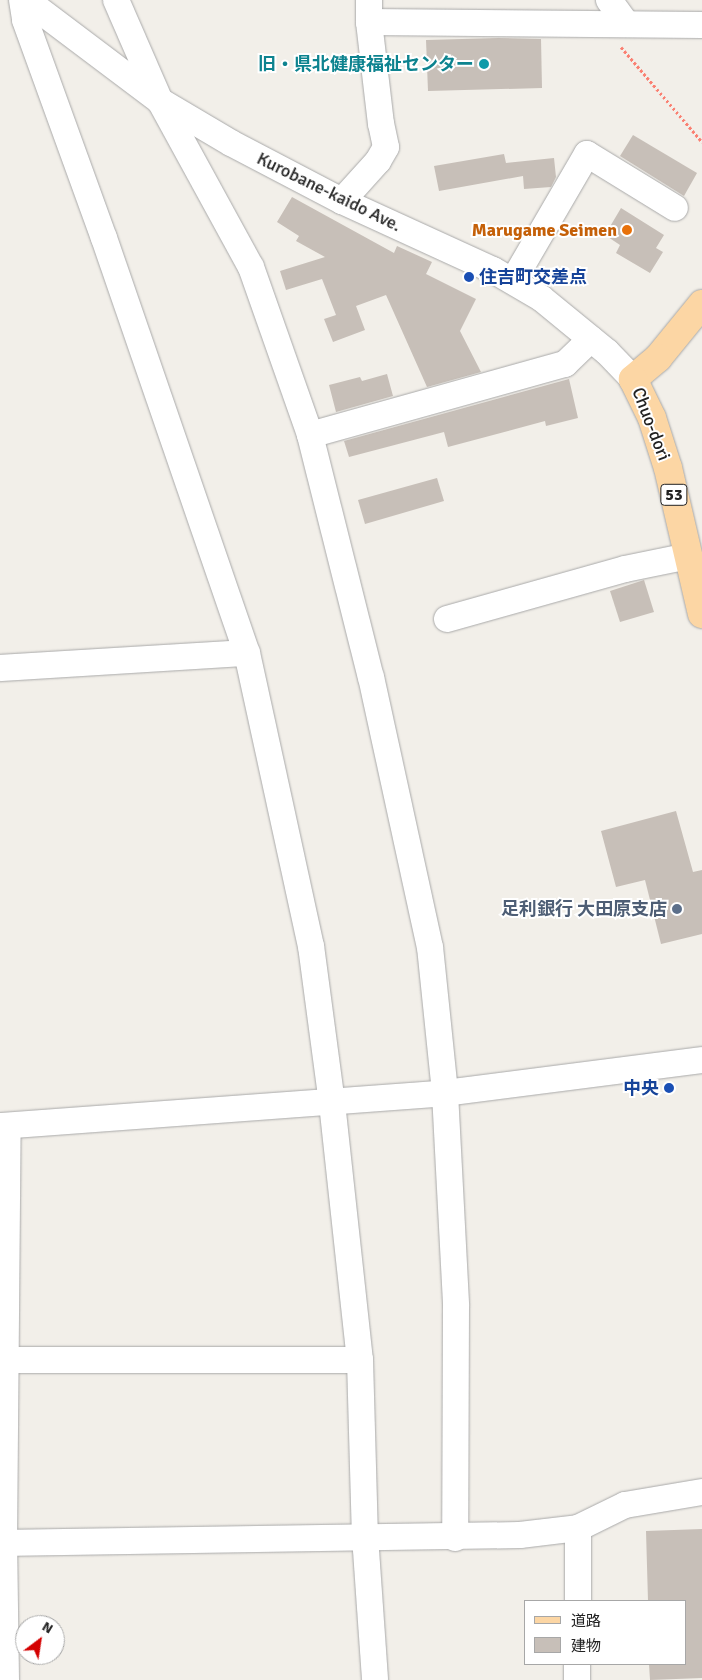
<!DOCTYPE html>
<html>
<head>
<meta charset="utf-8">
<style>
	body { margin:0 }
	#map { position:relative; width:702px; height:1680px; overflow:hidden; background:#f2efe9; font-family:Signika,"Noto Sans JP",sans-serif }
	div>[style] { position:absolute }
	.building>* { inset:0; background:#c7bfb8 }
	.path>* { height:3px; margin-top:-1.5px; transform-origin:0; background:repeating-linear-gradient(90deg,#fa8072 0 2.5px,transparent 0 5px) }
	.roads { filter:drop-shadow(0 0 1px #a9a9a9) drop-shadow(0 0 1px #a9a9a9) }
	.minor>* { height:26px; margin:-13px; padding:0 13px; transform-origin:13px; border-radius:13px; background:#fff }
	.major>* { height:28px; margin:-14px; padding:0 14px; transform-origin:14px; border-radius:14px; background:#fcd6a4 }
	.dots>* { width:14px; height:14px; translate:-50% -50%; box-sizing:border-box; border:2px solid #fff; border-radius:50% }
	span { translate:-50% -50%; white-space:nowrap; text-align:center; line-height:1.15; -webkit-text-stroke:4px #fff; paint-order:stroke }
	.shield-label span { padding:1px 4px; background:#fff; border:1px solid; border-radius:4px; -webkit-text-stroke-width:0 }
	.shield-label { font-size:16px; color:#222; font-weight:700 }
	.culture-label { font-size:18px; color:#0d838f; font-weight:700 }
	.right { translate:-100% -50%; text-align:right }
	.street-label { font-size:18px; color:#222 }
	.food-label { font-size:18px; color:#c56008; font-weight:700 }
	.transit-label { font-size:18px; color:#164399; font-weight:700 }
	.left { translate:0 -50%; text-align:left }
	.service-label { font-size:18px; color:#4e5e75; font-weight:700 }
	.legend { position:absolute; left:524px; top:1600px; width:162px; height:65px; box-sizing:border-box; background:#fff; border:1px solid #a7a7a7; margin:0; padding:6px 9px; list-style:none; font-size:15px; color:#222 }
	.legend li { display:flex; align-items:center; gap:10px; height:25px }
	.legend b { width:25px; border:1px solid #a7a7a7 }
	.north { position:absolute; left:15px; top:1615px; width:50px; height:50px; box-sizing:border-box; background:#fff; border:1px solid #a7a7a7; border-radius:50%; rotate:31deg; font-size:14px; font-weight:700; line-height:20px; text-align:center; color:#222 }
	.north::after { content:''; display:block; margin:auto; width:18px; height:22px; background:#d40000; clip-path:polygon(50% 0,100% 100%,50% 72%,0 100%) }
</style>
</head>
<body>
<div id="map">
	<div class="building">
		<div style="clip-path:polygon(498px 38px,541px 39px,542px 88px,428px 91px,426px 40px)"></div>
		<div style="clip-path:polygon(633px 135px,697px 173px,684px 196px,620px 156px)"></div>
		<div style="clip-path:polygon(504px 154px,506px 163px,554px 158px,556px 177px,551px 187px,524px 189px,523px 176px,439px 191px,434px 166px)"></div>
		<div style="clip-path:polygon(292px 197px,394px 253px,397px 246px,432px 262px,426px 274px,476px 299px,460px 331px,481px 372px,427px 387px,386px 295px,356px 306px,365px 330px,333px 342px,324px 319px,336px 315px,322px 279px,286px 290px,280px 271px,325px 257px,296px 241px,299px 236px,277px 222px)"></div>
		<div style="clip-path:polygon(621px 208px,664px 235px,656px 248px,663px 252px,650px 273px,616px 253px,620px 245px,605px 235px)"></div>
		<div style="clip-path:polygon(387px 374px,393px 396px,336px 412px,329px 385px,360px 377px,362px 381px)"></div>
		<div style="clip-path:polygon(569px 379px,578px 418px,546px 426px,545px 421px,448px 447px,444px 432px,349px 457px,344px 441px)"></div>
		<div style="clip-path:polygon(437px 478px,444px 501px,365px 524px,358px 500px)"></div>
		<div style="clip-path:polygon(644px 580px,654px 612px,620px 622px,610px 591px)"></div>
		<div style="clip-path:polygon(676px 811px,693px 872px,702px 870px,702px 934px,661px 944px,645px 880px,616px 887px,601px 831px)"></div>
		<div style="clip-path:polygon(702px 1529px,702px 1678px,650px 1680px,649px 1664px,686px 1664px,686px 1601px,648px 1601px,646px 1531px)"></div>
	</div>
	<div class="path">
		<div style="left:621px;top:47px;width:125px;rotate:49.5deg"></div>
	</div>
	<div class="roads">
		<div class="minor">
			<div style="left:22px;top:0;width:20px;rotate:81deg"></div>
			<div style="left:25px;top:20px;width:232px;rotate:70.1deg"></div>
			<div style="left:104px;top:238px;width:439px;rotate:71deg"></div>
			<div style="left:247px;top:653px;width:300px;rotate:77.7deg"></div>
			<div style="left:311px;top:946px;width:158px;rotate:82.4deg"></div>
			<div style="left:332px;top:1103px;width:259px;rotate:83.8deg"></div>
			<div style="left:360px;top:1360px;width:176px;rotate:88.4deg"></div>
			<div style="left:365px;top:1536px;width:144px;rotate:86deg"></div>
			<div style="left:26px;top:0;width:168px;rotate:37deg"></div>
			<div style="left:160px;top:101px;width:82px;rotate:30.6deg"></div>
			<div style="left:231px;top:143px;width:125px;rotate:27.6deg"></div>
			<div style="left:342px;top:201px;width:166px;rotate:24.6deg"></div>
			<div style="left:493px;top:270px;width:56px;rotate:30.3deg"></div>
			<div style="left:541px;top:298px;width:85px;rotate:39.3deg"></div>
			<div style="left:607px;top:352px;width:37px;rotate:46deg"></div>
			<div style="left:116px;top:0;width:110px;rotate:66.5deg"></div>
			<div style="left:160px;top:101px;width:189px;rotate:61.3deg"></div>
			<div style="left:251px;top:267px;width:178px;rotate:70.6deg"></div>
			<div style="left:310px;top:435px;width:250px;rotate:75.9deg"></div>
			<div style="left:371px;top:677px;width:276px;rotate:77.7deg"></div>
			<div style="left:430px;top:947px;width:147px;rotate:84.1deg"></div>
			<div style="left:445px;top:1093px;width:213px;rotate:87deg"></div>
			<div style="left:456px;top:1306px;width:232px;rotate:90.2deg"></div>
			<div style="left:609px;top:0;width:29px;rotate:54deg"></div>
			<div style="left:369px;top:22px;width:333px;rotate:0.5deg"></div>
			<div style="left:342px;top:201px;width:54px;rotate:-48deg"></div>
			<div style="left:378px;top:161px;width:16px;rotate:-60deg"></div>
			<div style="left:386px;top:147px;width:24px;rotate:-102deg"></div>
			<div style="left:381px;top:124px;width:103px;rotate:-96.7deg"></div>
			<div style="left:369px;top:22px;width:22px;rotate:-90deg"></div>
			<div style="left:513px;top:281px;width:147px;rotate:-59.8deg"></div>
			<div style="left:587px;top:154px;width:103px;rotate:31.5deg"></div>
			<div style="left:310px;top:435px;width:265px;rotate:-15.6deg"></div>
			<div style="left:565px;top:364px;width:36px;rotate:-44deg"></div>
			<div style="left:447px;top:619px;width:185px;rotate:-15.7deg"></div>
			<div style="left:625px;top:569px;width:65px;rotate:-11.5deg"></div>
			<div style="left:0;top:668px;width:247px;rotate:-3.5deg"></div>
			<div style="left:0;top:1126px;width:446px;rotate:-4.2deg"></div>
			<div style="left:445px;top:1093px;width:259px;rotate:-7.3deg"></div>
			<div style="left:6px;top:1360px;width:354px"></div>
			<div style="left:0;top:1543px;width:520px;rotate:-0.88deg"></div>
			<div style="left:520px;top:1535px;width:58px;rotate:-6.9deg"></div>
			<div style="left:578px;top:1528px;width:52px;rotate:-26.1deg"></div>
			<div style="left:625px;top:1505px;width:78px;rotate:-9.6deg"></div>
			<div style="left:578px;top:1601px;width:73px;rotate:-90deg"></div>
			<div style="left:6px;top:1680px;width:136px;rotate:-90.8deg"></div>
			<div style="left:4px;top:1544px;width:418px;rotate:-89.5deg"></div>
			<div style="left:577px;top:1680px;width:16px;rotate:-90deg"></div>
		</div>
		<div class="major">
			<div style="left:702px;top:304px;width:70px;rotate:129.2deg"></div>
			<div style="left:658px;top:358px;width:33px;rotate:140deg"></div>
			<div style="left:633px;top:379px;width:43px;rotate:64deg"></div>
			<div style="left:652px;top:418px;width:52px;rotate:72.3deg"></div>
			<div style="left:668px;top:468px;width:150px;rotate:76.9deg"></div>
		</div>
	</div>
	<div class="dots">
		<div style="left:484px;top:64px;background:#0f9aa8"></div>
		<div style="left:627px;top:230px;background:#e8710a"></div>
		<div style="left:469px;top:277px;background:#1a4fb4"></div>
		<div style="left:677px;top:909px;background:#5c6f8a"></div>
		<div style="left:669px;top:1088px;background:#1a4fb4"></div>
	</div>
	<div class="shield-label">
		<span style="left:674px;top:495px">53</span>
	</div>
	<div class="culture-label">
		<span class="right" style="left:474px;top:64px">旧・県北健康福祉センター</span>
	</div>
	<div class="street-label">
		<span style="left:329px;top:192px;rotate:26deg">Kurobane-kaido Ave.</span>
		<span style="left:651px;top:424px;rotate:69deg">Chuo-dori</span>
	</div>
	<div class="food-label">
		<span class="right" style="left:617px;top:230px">Marugame Seimen</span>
	</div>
	<div class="transit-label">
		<span class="left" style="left:479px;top:277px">住吉町交差点</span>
		<span class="right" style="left:659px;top:1088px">中央</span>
	</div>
	<div class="service-label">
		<span class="right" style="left:667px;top:909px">足利銀行 大田原支店</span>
	</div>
	<ul class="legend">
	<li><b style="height:6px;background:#fcd6a4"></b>道路</li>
	<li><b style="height:14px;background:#c7bfb8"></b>建物</li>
	</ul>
	<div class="north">N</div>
</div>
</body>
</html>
